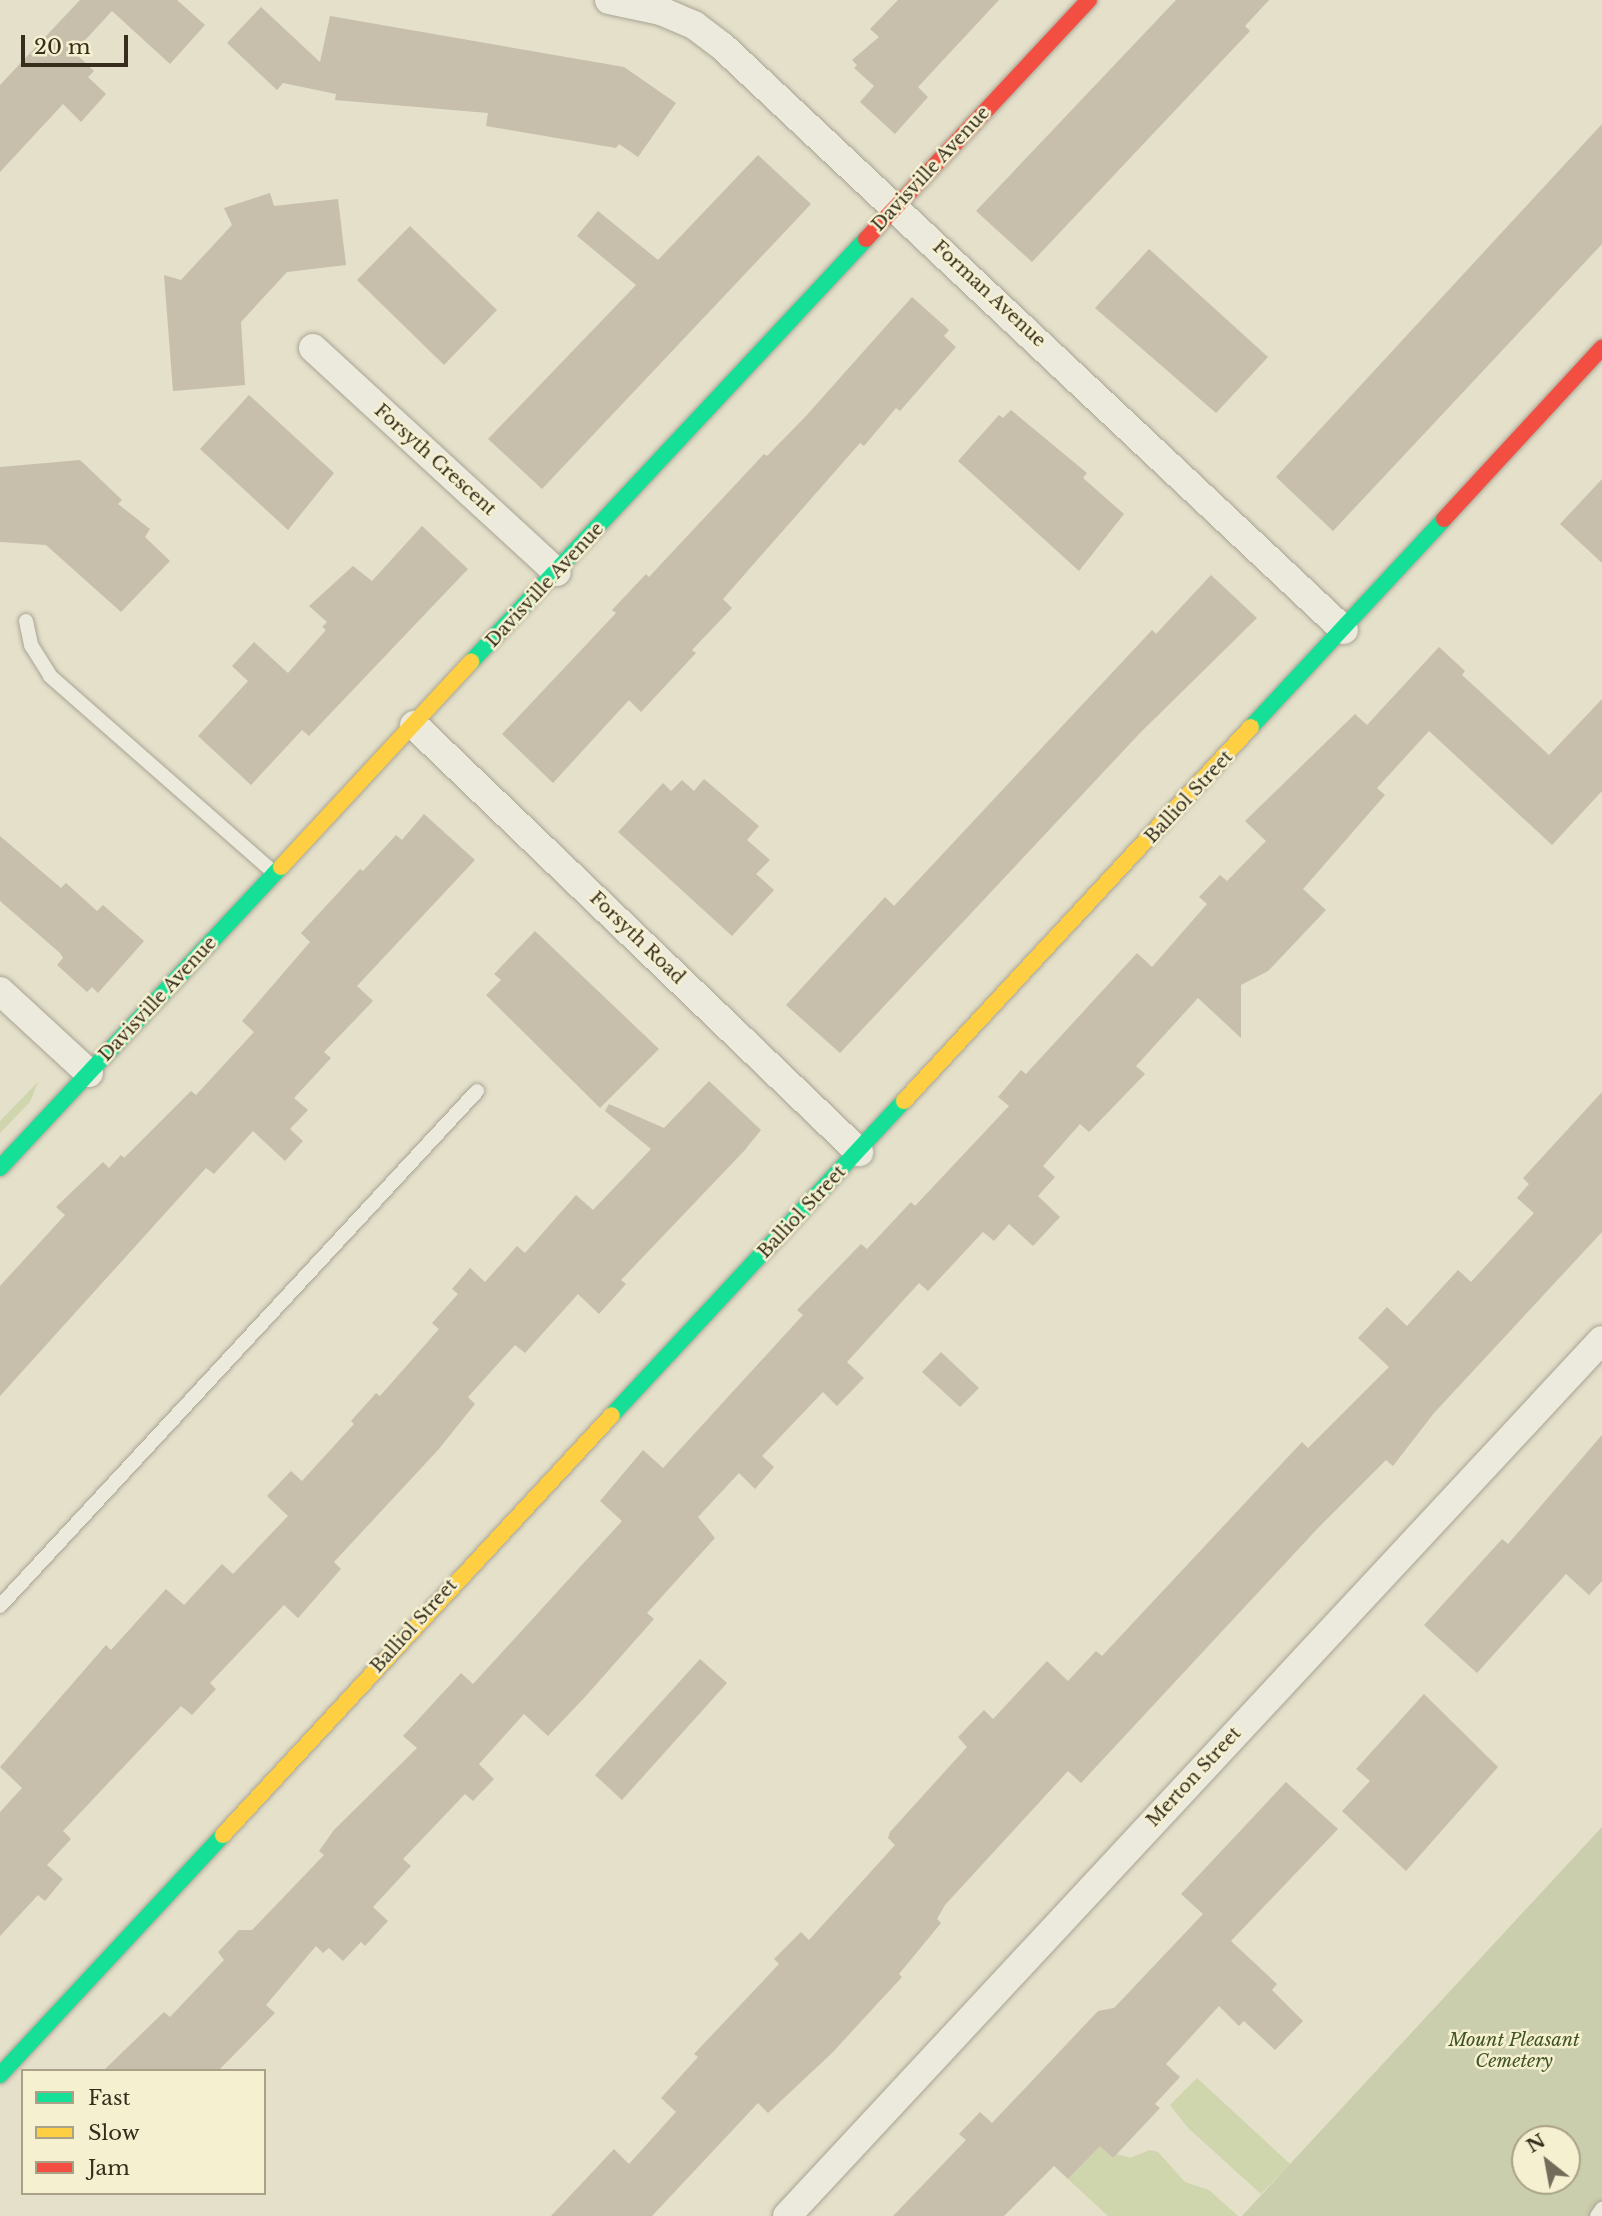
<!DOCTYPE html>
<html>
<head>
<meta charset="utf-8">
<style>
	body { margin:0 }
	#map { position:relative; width:1602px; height:2216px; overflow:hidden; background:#e4e0ca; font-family:"Libre Baskerville",serif }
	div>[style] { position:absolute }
	.green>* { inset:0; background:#cfd5ac }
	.cemetery>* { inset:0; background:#caceac }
	.building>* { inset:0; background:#c7beab }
	.roads { filter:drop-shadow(0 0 2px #a9a494) drop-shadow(0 0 2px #a9a494) }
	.lane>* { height:14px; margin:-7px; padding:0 7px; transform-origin:7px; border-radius:7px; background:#ece9dd }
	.street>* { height:28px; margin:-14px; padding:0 14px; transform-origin:14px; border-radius:14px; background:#ece9dd }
	.fast>* { height:16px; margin:-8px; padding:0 8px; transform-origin:8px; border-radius:8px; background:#16e098 }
	.slow>* { height:16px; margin:-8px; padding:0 8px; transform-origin:8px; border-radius:8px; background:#ffcf43 }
	.jam>* { height:16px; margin:-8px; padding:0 8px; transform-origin:8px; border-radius:8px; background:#f24e42 }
	span { translate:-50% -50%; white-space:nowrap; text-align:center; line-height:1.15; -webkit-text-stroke:5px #f5f0d0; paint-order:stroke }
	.street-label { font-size:18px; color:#372d1d }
	.park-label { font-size:18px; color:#405323; font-style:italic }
	.legend { position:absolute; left:21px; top:2069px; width:245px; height:126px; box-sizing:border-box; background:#f5f0d0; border:2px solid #a9a288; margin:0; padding:9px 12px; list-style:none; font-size:21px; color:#372d1d }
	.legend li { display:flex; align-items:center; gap:14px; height:35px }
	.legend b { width:35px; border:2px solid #a9a288 }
	.north { position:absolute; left:1511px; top:2125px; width:70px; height:70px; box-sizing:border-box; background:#f5f0d0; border:2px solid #a9a288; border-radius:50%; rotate:329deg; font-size:19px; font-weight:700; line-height:28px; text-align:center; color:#372d1d }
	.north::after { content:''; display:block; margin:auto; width:24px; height:32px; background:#746c5a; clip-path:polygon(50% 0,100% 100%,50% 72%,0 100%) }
	.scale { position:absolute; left:21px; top:35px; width:107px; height:32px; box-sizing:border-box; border:4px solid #372d1d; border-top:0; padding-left:9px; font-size:21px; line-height:24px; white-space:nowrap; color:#372d1d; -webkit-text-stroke:5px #f5f0d0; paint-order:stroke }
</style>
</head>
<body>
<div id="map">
	<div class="green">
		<div style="clip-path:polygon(38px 1082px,30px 1102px,0 1133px,0 1121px)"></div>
		<div style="clip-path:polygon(1197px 2078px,1290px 2164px,1261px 2194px,1188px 2128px,1170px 2105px)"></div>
		<div style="clip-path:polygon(1100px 2146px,1113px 2158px,1117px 2154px,1130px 2158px,1150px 2150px,1158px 2152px,1185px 2182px,1209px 2190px,1238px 2216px,1108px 2216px,1068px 2179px)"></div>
	</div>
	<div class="cemetery">
		<div style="clip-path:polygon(evenodd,1602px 1827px,1602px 2216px,1242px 2216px,1290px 2164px,1602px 1827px,1525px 2139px,1567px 2139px,1567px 2181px,1525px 2181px,1525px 2139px)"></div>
	</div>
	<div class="building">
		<div style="clip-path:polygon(80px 0,177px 0,205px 25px,170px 64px,112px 11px,74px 52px,94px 71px,88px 77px,106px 94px,81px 122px,63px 104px,0 172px,0 85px)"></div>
		<div style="clip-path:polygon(898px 0,999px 0,918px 87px,928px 97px,895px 134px,860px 102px,874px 86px,854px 68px,857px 65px,852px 60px,879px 37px,870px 29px)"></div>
		<div style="clip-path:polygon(1176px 0,1269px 0,1245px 26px,1250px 31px,1032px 262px,976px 211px)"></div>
		<div style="clip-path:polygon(261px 7px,320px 62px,330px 16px,624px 67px,676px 103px,638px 157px,619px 144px,616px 148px,486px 126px,488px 113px,335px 100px,336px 94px,283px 83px,277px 90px,227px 43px)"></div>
		<div style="clip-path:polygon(1602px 124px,1602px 244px,1333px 531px,1276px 477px)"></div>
		<div style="clip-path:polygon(758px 155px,811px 204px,542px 489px,488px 439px,636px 285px,577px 236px,598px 211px,658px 260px)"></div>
		<div style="clip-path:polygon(270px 193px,274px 206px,338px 199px,346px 265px,287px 272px,241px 322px,245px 385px,173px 391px,164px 275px,181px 280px,232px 225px,224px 208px)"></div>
		<div style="clip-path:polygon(410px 226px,497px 310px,444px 365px,357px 280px)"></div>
		<div style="clip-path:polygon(1149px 249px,1268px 357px,1216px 413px,1095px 308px)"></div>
		<div style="clip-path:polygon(912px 297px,949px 330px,944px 336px,956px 347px,900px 411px,896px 408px,864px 446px,860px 443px,723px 599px,732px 608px,692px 650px,696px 653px,641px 712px,629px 700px,553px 783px,502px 734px,616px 613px,612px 610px,646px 574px,649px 577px,764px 454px,767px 456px,806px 416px)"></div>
		<div style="clip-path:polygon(249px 395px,334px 473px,288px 530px,200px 449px)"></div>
		<div style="clip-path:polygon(1011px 410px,1087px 473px,1083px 478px,1124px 514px,1079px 571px,958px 461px,999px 415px,1003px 418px)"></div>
		<div style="clip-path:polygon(80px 460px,122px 500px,118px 504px,150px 529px,145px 537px,170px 561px,121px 612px,46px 545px,0 542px,0 467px)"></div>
		<div style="clip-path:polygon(1602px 479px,1602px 563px,1560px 524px)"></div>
		<div style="clip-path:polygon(422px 526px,468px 569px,309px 736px,302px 730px,251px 785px,198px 736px,248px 681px,232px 666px,254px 642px,288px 673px,326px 630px,322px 627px,327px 622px,309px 606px,353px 566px,372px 581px)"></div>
		<div style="clip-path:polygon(1211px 575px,1257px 618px,1140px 733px,840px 1053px,786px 1005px,885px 897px,894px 906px,1152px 630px,1156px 634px)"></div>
		<div style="clip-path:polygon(1439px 647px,1465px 671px,1462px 675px,1549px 755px,1602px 699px,1602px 791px,1552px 845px,1429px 731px,1377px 788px,1385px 795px,1303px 889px,1326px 910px,1268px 971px,1241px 985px,1241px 1038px,1198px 998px,1136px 1066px,1145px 1074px,1089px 1132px,1080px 1124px,1043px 1166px,1055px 1177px,1038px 1196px,1060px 1217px,1033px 1246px,1009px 1224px,994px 1241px,983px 1232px,928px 1291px,919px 1283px,847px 1362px,864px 1378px,837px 1406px,823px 1392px,762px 1456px,774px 1467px,755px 1489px,739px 1473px,698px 1517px,715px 1538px,647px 1613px,654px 1619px,585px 1697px,548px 1736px,524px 1714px,479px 1764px,494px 1779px,473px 1801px,465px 1794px,403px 1859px,411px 1866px,373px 1907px,388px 1921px,365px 1946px,361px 1942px,343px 1961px,329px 1948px,323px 1953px,316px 1946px,266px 2005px,275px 2013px,218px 2071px,103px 2071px,164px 2012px,170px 2017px,224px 1960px,218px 1952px,239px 1930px,252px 1930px,324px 1855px,319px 1851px,334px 1830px,417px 1748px,403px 1736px,461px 1673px,473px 1684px,622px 1521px,600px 1501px,643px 1450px,663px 1468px,803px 1315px,797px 1310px,861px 1244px,867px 1249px,911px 1202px,915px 1206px,1009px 1106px,998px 1097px,1021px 1070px,1026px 1074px,1137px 953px,1152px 967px,1207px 904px,1199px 897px,1220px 875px,1227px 881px,1266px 841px,1245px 821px,1355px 714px,1367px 725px)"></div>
		<div style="clip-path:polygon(704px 779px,759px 826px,747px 840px,770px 860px,756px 874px,774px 890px,732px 936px,618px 832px,663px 783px,671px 791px,682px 780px,694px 791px)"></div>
		<div style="clip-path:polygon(424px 814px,475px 860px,357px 986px,373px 1001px,324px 1052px,331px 1058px,294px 1098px,308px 1110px,290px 1129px,303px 1141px,285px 1161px,253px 1131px,214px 1174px,206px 1168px,0 1396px,0 1286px,65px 1215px,56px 1207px,103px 1162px,109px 1168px,121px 1155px,124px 1158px,191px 1091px,196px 1095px,254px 1032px,242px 1021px,310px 942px,301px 933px,360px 869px,363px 871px,396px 835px,402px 840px)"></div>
		<div style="clip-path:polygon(0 836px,61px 888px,66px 883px,97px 911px,103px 905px,144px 941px,98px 993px,92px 987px,87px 992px,57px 965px,63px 958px,60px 953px,0 901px)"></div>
		<div style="clip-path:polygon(535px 931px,659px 1049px,600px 1108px,486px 995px,501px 980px,494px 974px)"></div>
		<div style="clip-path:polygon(709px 1081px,761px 1130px,744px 1151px,621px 1280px,626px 1284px,599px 1314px,578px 1294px,525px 1353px,515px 1345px,468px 1397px,475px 1404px,438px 1450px,334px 1562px,341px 1569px,298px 1618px,284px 1605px,210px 1683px,216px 1689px,192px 1715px,181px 1706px,63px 1831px,71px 1839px,47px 1865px,63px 1879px,45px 1901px,38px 1895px,0 1936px,0 1812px,22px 1788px,0 1767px,106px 1645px,111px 1650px,166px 1589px,184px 1605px,222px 1564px,233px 1574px,288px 1516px,267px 1496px,291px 1471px,302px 1481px,354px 1424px,351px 1421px,376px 1393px,380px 1396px,439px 1329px,432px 1323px,458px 1294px,452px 1289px,470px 1268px,485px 1282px,517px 1246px,525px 1253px,576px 1195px,593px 1210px,651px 1149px,605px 1111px,609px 1104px,664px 1128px)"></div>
		<div style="clip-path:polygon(1602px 1092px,1602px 1232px,1434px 1413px,1393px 1466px,1386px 1460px,1318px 1528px,1081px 1783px,1068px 1771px,945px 1905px,937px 1919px,941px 1923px,899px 1974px,902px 1977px,832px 2053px,768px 2113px,758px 2103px,652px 2216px,551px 2216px,614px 2149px,629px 2164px,676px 2112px,661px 2098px,698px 2057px,694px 2054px,779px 1964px,774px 1959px,801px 1932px,809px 1940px,895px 1845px,888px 1838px,890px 1832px,967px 1747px,958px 1737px,984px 1710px,993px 1719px,1047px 1661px,1068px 1681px,1096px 1651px,1102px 1656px,1302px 1442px,1308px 1448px,1389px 1367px,1358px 1338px,1387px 1307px,1407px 1326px,1458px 1270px,1471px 1282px,1534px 1213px,1517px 1198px,1529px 1184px,1523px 1178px)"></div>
		<div style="clip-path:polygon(941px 1352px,979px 1388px,960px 1407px,922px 1372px)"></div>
		<div style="clip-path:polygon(1602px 1435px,1602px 1581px,1589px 1595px,1566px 1574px,1477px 1673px,1424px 1625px,1502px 1539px,1508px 1544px)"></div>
		<div style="clip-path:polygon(700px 1659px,727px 1683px,622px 1800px,595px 1775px)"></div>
		<div style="clip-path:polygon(1424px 1694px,1498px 1767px,1406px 1871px,1342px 1811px,1370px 1781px,1356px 1769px)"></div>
		<div style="clip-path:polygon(1286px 1782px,1338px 1829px,1231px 1941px,1277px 1984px,1272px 1990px,1303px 2021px,1275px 2050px,1244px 2021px,1239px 2026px,1219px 2006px,1166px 2064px,1180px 2077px,1155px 2104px,1160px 2108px,1113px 2158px,1100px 2146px,1068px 2179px,1054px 2166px,1004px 2216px,893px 2216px,966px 2140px,959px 2134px,980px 2112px,992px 2123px,1098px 2011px,1114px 2008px,1203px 1914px,1181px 1894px)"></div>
	</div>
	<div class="roads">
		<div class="lane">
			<div style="left:26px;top:621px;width:25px;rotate:78deg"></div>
			<div style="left:31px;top:645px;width:36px;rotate:58deg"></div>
			<div style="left:50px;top:676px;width:298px;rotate:41.3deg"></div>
			<div style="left:0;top:1606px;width:702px;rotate:-47.19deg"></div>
			<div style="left:1597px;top:2216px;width:9px;rotate:-54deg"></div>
		</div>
		<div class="street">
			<div style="left:609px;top:0;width:53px;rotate:11.9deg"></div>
			<div style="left:661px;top:11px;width:36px;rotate:23deg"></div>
			<div style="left:694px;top:25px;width:35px;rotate:37deg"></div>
			<div style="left:722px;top:46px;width:853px;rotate:43.2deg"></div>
			<div style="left:313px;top:348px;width:331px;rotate:42.6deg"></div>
			<div style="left:414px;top:725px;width:617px;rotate:43.82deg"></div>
			<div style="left:0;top:991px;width:121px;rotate:42.7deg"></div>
			<div style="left:787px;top:2216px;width:1196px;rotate:-47.07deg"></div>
		</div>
		<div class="fast">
			<div style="left:471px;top:662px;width:579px;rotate:-46.96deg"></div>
			<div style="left:1251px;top:727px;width:284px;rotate:-47.1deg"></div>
			<div style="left:0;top:1168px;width:412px;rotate:-47deg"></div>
			<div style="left:612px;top:1415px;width:429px;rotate:-47.1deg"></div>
			<div style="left:0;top:2075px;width:328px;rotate:-47.1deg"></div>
		</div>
		<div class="slow">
			<div style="left:281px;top:867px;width:280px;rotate:-47.2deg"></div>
			<div style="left:904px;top:1101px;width:510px;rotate:-47.14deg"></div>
			<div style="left:223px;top:1835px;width:572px;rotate:-47.19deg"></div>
		</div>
		<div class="jam">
			<div style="left:866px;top:239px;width:327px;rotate:-47deg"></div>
			<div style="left:1444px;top:519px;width:233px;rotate:-47.3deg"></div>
		</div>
	</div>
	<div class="street-label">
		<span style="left:931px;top:169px;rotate:-47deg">Davisville Avenue</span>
		<span style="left:989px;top:294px;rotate:43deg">Forman Avenue</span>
		<span style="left:435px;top:460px;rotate:42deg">Forsyth Crescent</span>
		<span style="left:545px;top:585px;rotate:-47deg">Davisville Avenue</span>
		<span style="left:1189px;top:797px;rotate:-47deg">Balliol Street</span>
		<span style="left:637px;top:938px;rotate:44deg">Forsyth Road</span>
		<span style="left:158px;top:999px;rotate:-47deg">Davisville Avenue</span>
		<span style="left:802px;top:1212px;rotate:-47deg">Balliol Street</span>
		<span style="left:414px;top:1626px;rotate:-48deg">Balliol Street</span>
		<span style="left:1194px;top:1777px;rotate:-47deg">Merton Street</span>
	</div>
	<div class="park-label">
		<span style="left:1514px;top:2051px">Mount Pleasant<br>Cemetery</span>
	</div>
	<ul class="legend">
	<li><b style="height:9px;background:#16e098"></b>Fast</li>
	<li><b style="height:9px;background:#ffcf43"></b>Slow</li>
	<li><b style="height:9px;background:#f24e42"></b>Jam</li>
	</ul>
	<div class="north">N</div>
	<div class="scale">20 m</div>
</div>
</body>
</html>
